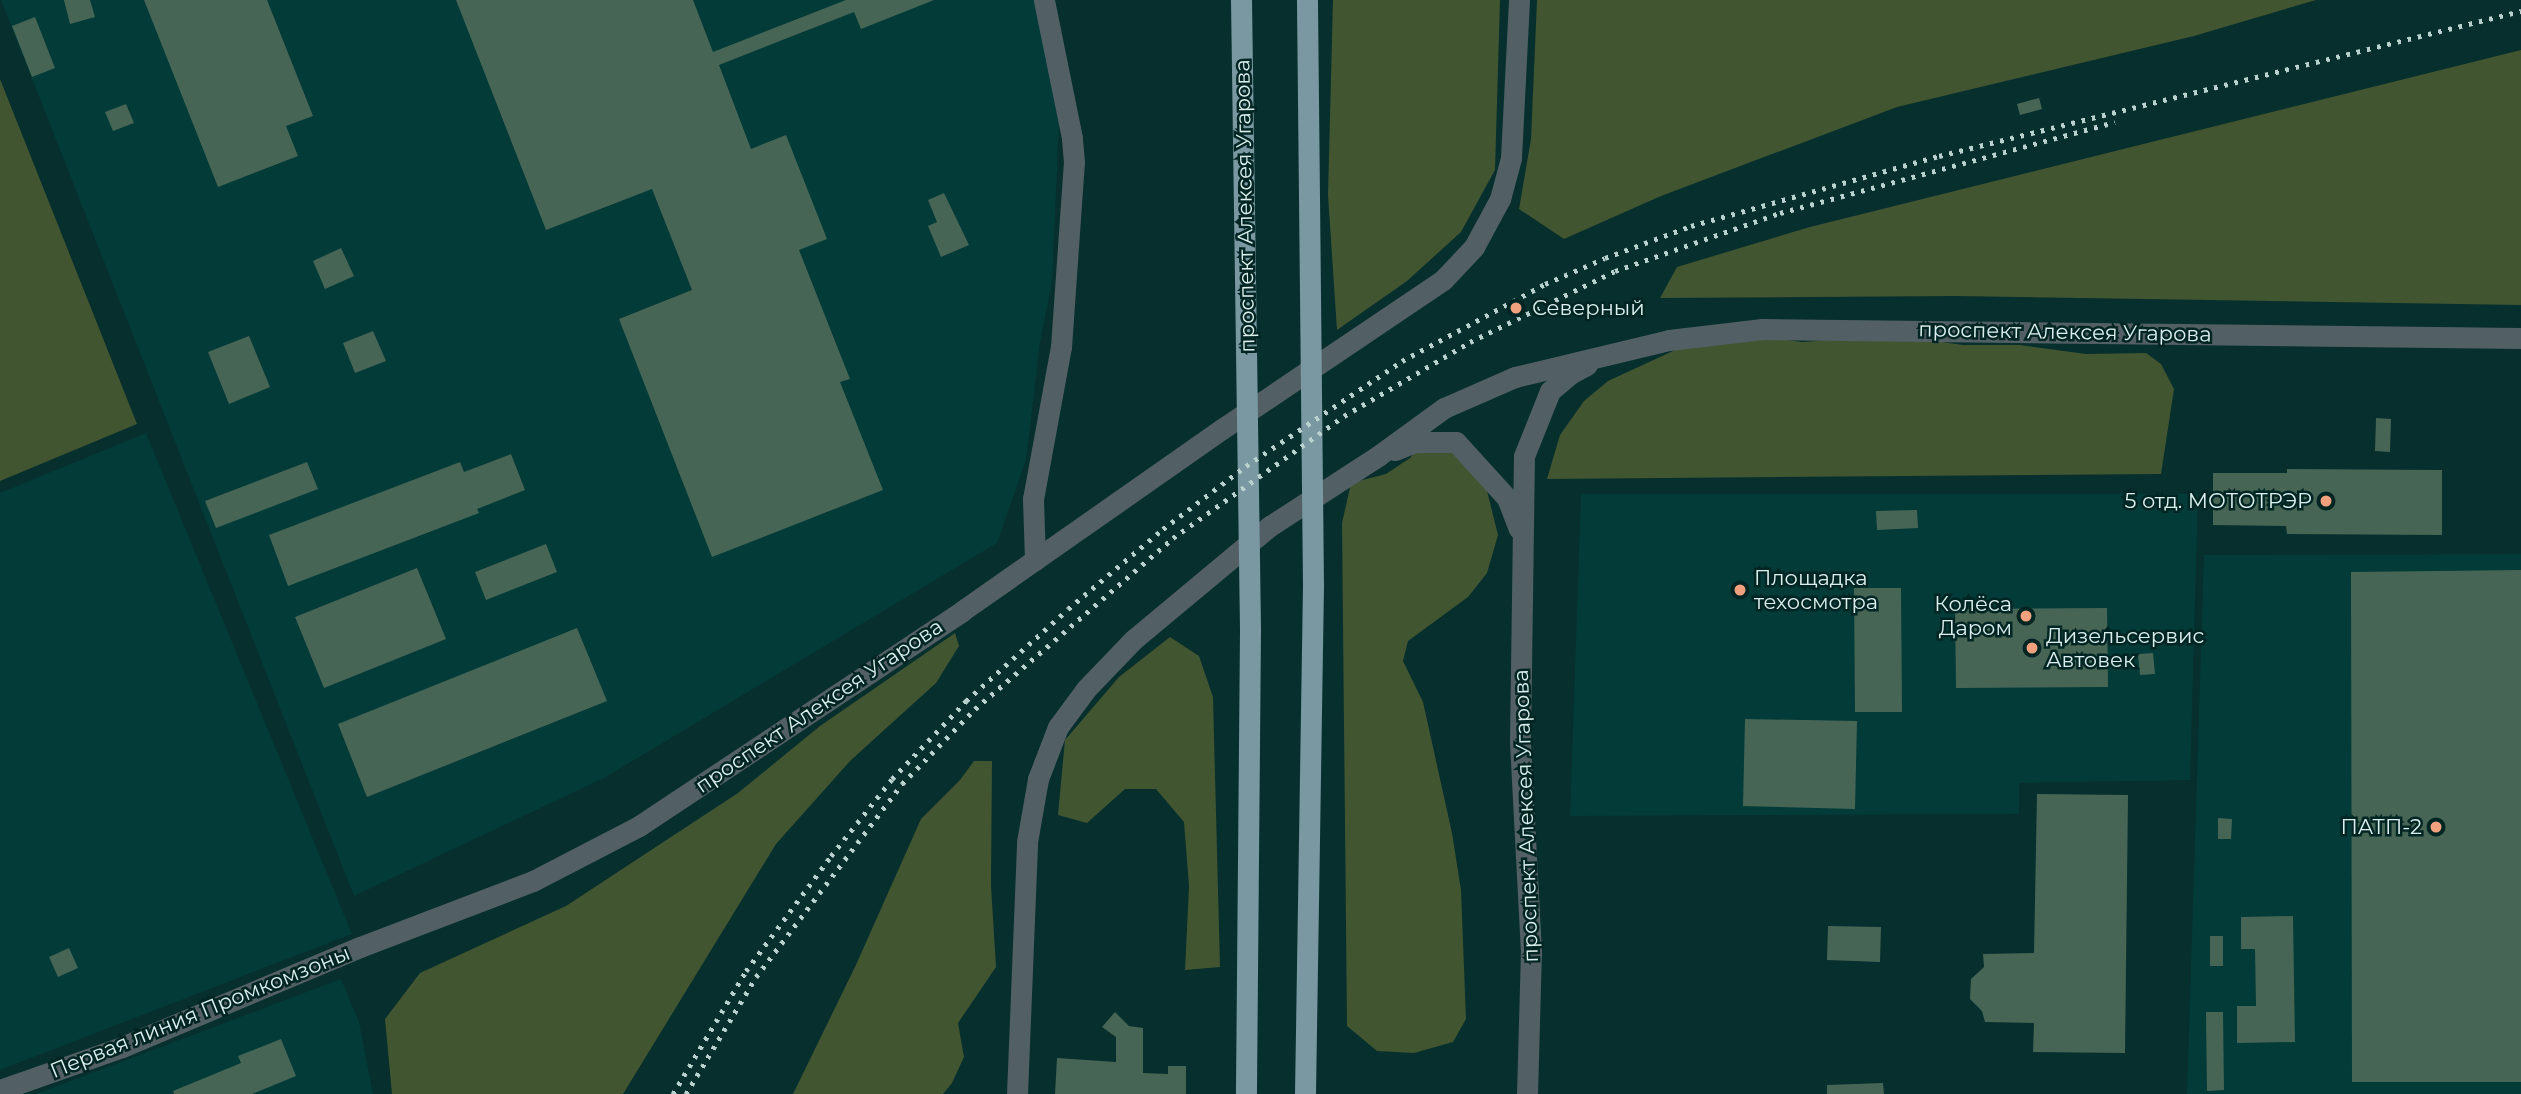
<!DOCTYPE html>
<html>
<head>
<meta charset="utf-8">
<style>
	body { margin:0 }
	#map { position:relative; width:2521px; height:1094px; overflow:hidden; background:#072f2d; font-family:Montserrat,sans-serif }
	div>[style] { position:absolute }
	.built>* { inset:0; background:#033b38 }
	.green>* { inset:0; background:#415531 }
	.building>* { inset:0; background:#476555 }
	.minor>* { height:21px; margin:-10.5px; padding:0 10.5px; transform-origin:10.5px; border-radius:10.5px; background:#526065 }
	.major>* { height:21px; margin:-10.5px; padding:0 10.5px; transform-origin:10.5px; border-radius:10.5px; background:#7998a1 }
	.rail>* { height:5px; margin-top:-2.5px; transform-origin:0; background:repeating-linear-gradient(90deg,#b9d1cf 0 3.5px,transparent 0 10.5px) }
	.dots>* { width:19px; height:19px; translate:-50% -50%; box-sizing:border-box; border:4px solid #002523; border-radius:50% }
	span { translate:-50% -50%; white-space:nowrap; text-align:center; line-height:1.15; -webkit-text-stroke:5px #002523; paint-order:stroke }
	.street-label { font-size:21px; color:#daefed }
	.poi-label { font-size:21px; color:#daefed }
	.left { translate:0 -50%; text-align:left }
	.right { translate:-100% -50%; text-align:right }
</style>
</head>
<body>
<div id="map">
	<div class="built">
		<div style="clip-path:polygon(1px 0,1036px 0,1060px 102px,1052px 281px,1040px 343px,1026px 460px,997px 543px,604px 778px,354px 896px)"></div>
		<div style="clip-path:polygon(146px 433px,352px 934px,0 1070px,0 493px)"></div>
		<div style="clip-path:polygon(1581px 494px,2198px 494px,2190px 780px,2019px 783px,2019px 814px,1570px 816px)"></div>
		<div style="clip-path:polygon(2521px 554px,2521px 1094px,2187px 1094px,2204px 555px)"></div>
		<div style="clip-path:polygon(341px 979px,359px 1022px,373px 1094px,36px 1094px)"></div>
	</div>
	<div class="green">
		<div style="clip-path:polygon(1333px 0,1500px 0,1495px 170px,1461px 232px,1407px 281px,1337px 330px,1328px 195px)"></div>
		<div style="clip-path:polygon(1537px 0,2316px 0,2194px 36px,1897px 107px,1661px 196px,1564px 239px,1519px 209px,1531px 139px)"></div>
		<div style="clip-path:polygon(2521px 50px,2521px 305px,1956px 296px,1660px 298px,1677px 267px,1810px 227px)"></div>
		<div style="clip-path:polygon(0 79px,137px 424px,0 481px)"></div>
		<div style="clip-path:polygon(1728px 332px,1802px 342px,1893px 335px,1963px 345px,2020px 345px,2086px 354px,2146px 353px,2161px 364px,2174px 389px,2161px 474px,1547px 479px,1560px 435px,1584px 401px,1608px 381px,1686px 345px)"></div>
		<div style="clip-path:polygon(1423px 442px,1453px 451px,1487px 491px,1498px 535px,1487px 573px,1468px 597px,1408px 641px,1403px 661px,1423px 702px,1452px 833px,1461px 890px,1466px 1019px,1453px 1042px,1414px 1053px,1377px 1051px,1347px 1026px,1342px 523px,1351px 483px,1386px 474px,1410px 458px)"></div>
		<div style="clip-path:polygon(955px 633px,959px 646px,936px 683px,850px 761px,776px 844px,623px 1094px,392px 1094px,385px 1019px,420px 973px,566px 906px,738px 793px,820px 726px)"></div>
		<div style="clip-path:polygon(1170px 637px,1199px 656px,1213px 697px,1220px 967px,1185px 970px,1189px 886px,1184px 822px,1156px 789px,1125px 789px,1087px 823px,1058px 815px,1065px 740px,1119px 677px)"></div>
		<div style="clip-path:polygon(974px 761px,992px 761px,991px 886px,996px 967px,958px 1023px,964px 1057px,952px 1083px,943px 1094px,793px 1094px,855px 967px,921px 819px,960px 780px)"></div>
	</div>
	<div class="building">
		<div style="clip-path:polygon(64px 0,90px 0,95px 17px,70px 24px)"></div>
		<div style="clip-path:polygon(144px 0,267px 0,313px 116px,286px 126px,298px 156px,218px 187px)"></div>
		<div style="clip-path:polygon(456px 0,693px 0,713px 52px,846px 0,934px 0,861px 29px,854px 12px,719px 65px,751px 149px,786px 135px,827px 239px,799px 250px,850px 379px,840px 382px,883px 490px,712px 557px,619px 319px,692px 290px,652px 189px,546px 230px)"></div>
		<div style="clip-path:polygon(35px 17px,55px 68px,32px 77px,12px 26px)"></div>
		<div style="clip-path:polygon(2039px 98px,2042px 109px,2020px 115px,2017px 104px)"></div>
		<div style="clip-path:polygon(126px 104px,134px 123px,113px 131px,105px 112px)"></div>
		<div style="clip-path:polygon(944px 193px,969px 245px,941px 257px,928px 226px,937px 222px,928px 200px)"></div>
		<div style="clip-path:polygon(341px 248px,354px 276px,325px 289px,313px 261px)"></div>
		<div style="clip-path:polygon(373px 331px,386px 361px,355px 373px,343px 343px)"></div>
		<div style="clip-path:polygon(249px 336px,270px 387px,229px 404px,208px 352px)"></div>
		<div style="clip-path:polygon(2376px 418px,2391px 419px,2390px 452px,2375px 451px)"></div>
		<div style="clip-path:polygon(511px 454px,525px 490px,477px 509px,479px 513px,288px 586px,269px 535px,460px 462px,464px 472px)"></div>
		<div style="clip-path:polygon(307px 462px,318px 489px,216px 528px,205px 501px)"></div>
		<div style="clip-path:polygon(2287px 469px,2442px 470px,2442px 535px,2287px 534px,2286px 526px,2213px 525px,2213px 473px,2287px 473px)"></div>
		<div style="clip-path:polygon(1917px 510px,1918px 528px,1877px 530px,1876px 511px)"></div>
		<div style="clip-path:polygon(546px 544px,557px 572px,486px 600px,475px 572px)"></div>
		<div style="clip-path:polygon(417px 568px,446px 639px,324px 688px,295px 617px)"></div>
		<div style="clip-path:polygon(2521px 570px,2521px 1082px,2352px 1082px,2351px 572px)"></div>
		<div style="clip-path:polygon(1854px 588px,1901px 588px,1902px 712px,1855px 712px)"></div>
		<div style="clip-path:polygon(2107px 608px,2108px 687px,1956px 688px,1955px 609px)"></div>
		<div style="clip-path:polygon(577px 628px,607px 701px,367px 797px,338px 724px)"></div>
		<div style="clip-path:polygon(2153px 653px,2155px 674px,2140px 675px,2138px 654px)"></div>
		<div style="clip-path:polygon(1745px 719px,1857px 721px,1855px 809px,1743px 806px)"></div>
		<div style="clip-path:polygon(2037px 794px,2128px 795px,2125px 1053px,2033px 1052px,2034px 1023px,1985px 1022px,1982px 1011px,1970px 999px,1971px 979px,1984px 967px,1983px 954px,2034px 953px)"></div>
		<div style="clip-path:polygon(2218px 818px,2232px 819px,2231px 839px,2218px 839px)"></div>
		<div style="clip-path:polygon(2293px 916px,2295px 1042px,2237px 1043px,2237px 1006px,2256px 1006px,2255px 949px,2241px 949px,2241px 917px)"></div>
		<div style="clip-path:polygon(1828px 926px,1881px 927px,1880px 962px,1827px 960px)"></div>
		<div style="clip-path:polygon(2210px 936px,2223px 936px,2223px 966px,2210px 966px)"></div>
		<div style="clip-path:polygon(69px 948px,78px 968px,58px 977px,49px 957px)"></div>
		<div style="clip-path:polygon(1115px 1012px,1129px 1026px,1143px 1028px,1143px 1073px,1168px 1074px,1168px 1066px,1186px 1066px,1186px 1094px,1055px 1094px,1057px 1058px,1116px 1062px,1116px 1037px,1102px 1027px)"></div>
		<div style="clip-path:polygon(2206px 1012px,2223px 1012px,2224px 1090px,2207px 1091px)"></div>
		<div style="clip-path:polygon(281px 1039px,296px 1076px,252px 1094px,174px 1094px,173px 1091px,241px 1063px,238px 1056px)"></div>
		<div style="clip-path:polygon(1883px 1083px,1884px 1094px,1827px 1094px,1827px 1085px)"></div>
	</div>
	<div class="minor">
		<div style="left:1395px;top:450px;width:22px;rotate:-22deg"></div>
		<div style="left:1415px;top:442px;width:41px"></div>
		<div style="left:1456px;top:442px;width:76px;rotate:47.7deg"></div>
		<div style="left:1507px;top:498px;width:33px;rotate:69deg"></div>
		<div style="left:1035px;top:560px;width:61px;rotate:-91.9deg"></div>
		<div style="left:1033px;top:499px;width:155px;rotate:-79.6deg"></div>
		<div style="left:1061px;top:347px;width:185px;rotate:-86deg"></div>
		<div style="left:1074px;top:162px;width:24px;rotate:-95deg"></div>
		<div style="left:1072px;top:138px;width:141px;rotate:-101.5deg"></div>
		<div style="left:0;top:1090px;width:129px;rotate:-19.4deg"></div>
		<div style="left:122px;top:1047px;width:258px;rotate:-22.8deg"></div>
		<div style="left:360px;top:947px;width:185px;rotate:-20.9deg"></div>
		<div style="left:533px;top:881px;width:119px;rotate:-27.4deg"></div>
		<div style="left:639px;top:826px;width:388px;rotate:-33.6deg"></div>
		<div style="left:962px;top:611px;width:317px;rotate:-35deg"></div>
		<div style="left:1222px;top:429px;width:267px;rotate:-34deg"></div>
		<div style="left:1443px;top:280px;width:45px;rotate:-46.8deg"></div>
		<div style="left:1474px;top:247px;width:55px;rotate:-61.6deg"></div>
		<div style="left:1500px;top:199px;width:42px;rotate:-75deg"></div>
		<div style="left:1511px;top:158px;width:158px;rotate:-87.1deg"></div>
		<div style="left:1017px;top:1094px;width:252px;rotate:-87.7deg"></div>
		<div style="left:1027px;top:842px;width:64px;rotate:-80.1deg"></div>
		<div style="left:1038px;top:779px;width:56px;rotate:-69deg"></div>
		<div style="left:1058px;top:727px;width:47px;rotate:-53.6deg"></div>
		<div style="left:1086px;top:689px;width:68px;rotate:-46.2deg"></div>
		<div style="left:1133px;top:640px;width:178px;rotate:-39.8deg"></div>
		<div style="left:1270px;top:526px;width:129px;rotate:-32.9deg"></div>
		<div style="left:1378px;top:456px;width:82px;rotate:-36deg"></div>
		<div style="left:1444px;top:408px;width:77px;rotate:-23.6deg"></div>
		<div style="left:1515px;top:377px;width:158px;rotate:-13.5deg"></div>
		<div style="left:1669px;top:340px;width:94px;rotate:-6.7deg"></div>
		<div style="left:1762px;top:329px;width:759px;rotate:0.68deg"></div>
		<div style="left:1527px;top:1094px;width:142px;rotate:-88.4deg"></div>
		<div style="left:1531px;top:952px;width:211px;rotate:-93deg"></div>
		<div style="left:1520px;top:741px;width:285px;rotate:-89.2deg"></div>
		<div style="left:1524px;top:456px;width:70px;rotate:-68.2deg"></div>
		<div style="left:1550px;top:391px;width:26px;rotate:-40deg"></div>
		<div style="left:1570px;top:374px;width:19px;rotate:-28deg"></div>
	</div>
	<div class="major">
		<div style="left:1241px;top:0;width:630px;rotate:89.18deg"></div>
		<div style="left:1250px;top:630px;width:464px;rotate:90.5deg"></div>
		<div style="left:1305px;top:1094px;width:508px;rotate:-89.1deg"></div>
		<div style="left:1313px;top:586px;width:586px;rotate:-90.59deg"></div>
	</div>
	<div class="rail">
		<div style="left:673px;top:1094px;width:143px;rotate:-59.3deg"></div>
		<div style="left:746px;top:971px;width:143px;rotate:-53.5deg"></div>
		<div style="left:831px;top:856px;width:98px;rotate:-51.6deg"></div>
		<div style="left:892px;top:779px;width:108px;rotate:-46.5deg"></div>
		<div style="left:966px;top:701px;width:137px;rotate:-42deg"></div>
		<div style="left:1068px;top:609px;width:124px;rotate:-40.1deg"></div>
		<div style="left:1163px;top:529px;width:104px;rotate:-37.2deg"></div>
		<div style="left:1246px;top:466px;width:188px;rotate:-33.9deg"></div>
		<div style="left:1402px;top:361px;width:162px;rotate:-28.3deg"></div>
		<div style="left:1545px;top:284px;width:65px;rotate:-23.4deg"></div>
		<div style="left:1605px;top:258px;width:92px;rotate:-20.4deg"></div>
		<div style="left:1691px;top:226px;width:258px;rotate:-15.8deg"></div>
		<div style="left:1939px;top:156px;width:600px;rotate:-13.99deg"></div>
		<div style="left:686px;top:1094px;width:136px;rotate:-59.1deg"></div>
		<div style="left:756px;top:977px;width:242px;rotate:-52.9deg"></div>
		<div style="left:902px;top:784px;width:105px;rotate:-45.8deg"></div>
		<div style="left:975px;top:709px;width:262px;rotate:-40.8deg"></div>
		<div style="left:1173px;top:538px;width:210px;rotate:-35.5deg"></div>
		<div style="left:1344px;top:416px;width:146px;rotate:-30.4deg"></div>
		<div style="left:1470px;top:342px;width:161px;rotate:-26.1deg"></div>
		<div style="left:1615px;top:271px;width:175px;rotate:-19.4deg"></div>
		<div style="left:1780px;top:213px;width:347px;rotate:-15.2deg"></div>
	</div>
	<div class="dots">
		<div style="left:1516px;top:308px;background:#f1a17d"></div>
		<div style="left:2326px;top:501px;background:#f1a17d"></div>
		<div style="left:1740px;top:590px;background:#f1a17d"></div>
		<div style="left:2026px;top:616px;background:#f1a17d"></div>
		<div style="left:2032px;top:648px;background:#f1a17d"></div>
		<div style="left:2436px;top:827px;background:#f1a17d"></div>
	</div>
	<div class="street-label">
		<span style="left:1245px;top:206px;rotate:-91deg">проспект Алексея Угарова</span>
		<span style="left:2065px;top:332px;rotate:1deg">проспект Алексея Угарова</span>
		<span style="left:819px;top:706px;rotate:-34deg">проспект Алексея Угарова</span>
		<span style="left:1526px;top:816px;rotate:-92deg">проспект Алексея Угарова</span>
		<span style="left:200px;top:1012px;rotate:-22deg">Первая линия Промкомзоны</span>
	</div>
	<div class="poi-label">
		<span class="left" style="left:1532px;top:308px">Северный</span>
		<span class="right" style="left:2312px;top:501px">5 отд. МОТОТРЭР</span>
		<span class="left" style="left:1754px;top:590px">Площадка<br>техосмотра</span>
		<span class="right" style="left:2012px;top:616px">Колёса<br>Даром</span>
		<span class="left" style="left:2046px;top:648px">Дизельсервис<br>Автовек</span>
		<span class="right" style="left:2422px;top:827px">ПАТП-2</span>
	</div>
</div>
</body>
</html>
